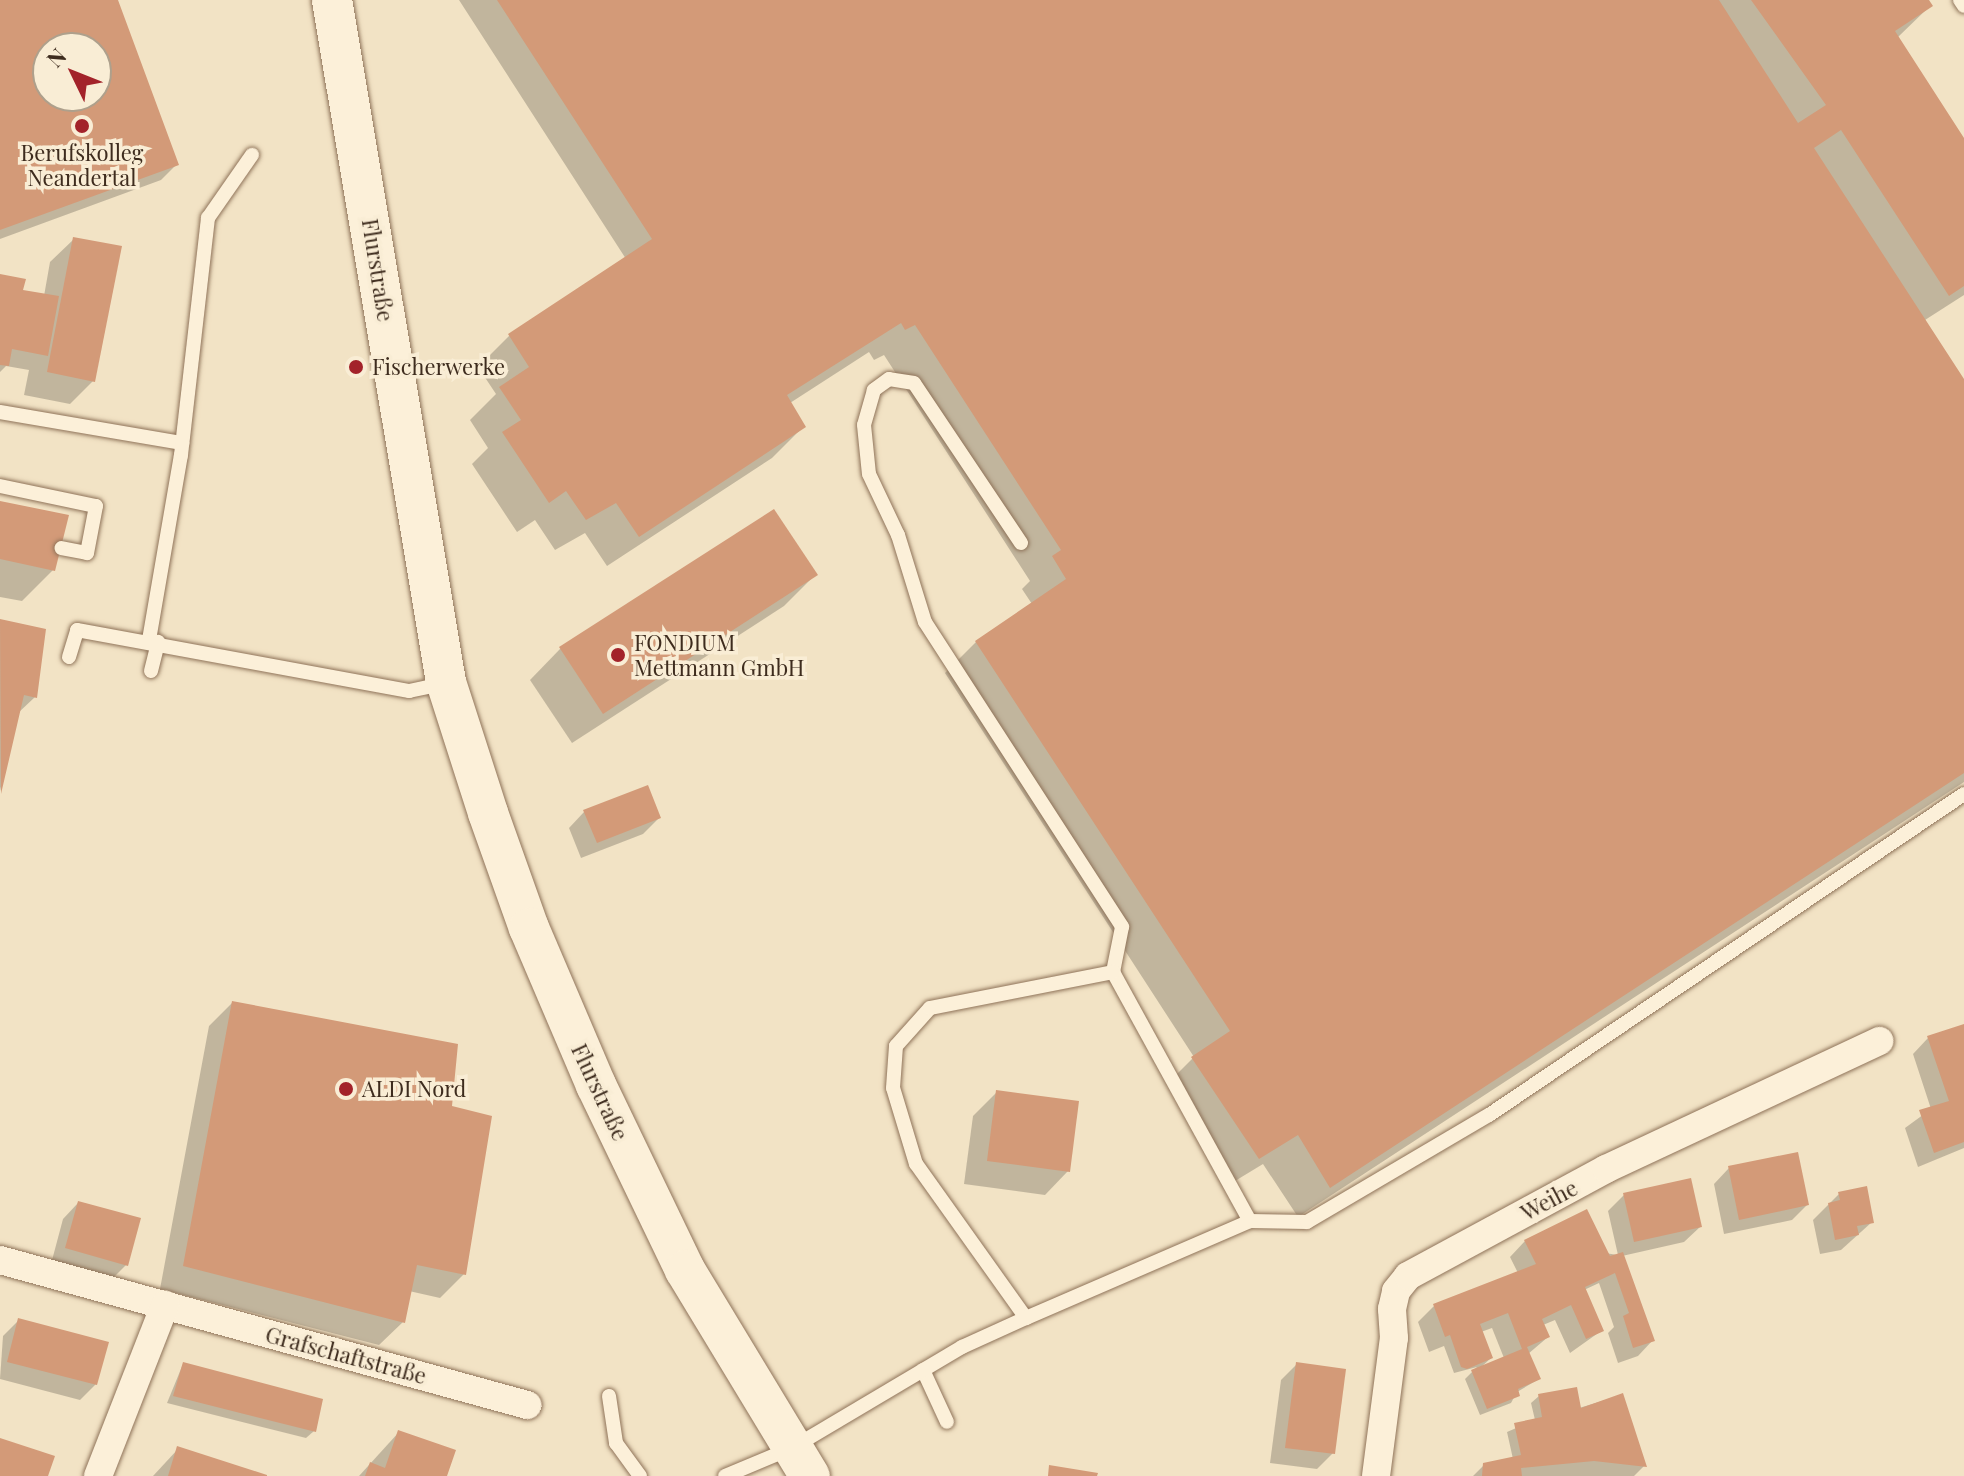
<!DOCTYPE html>
<html>
<head>
<meta charset="utf-8">
<style>
	body { margin:0 }
	#map { position:relative; width:1964px; height:1476px; overflow:hidden; background:#f2e3c5; font-family:"Playfair Display",serif }
	div>[style] { position:absolute }
	.shadow>* { inset:0; background:#0003 }
	.building>* { inset:0; background:#d39a78 }
	.roads { filter:drop-shadow(0 0 2px #8f7359) drop-shadow(0 0 2px #8f7359) }
	.service>* { height:14px; margin:-7px; padding:0 7px; transform-origin:7px; border-radius:7px; background:#fcf0d9 }
	.minor>* { height:28px; margin:-14px; padding:0 14px; transform-origin:14px; border-radius:14px; background:#fcf0d9 }
	.secondary>* { height:40px; margin:-20px; padding:0 20px; transform-origin:20px; border-radius:20px; background:#fcf0d9 }
	.dots>* { width:22px; height:22px; translate:-50% -50%; box-sizing:border-box; border:4px solid #f9edd5; border-radius:50% }
	span { translate:-50% -50%; white-space:nowrap; text-align:center; line-height:1.15; -webkit-text-stroke:7px #f9edd5; paint-order:stroke }
	.poi-label { font-size:22px; color:#3e2c1e }
	.left { translate:0 -50%; text-align:left }
	.street-label { font-size:22px; color:#3e2c1e }
	.north { position:absolute; left:32px; top:32px; width:80px; height:80px; box-sizing:border-box; background:#f9edd5; border:2px solid #aea08c; border-radius:50%; rotate:313deg; font-size:22px; font-weight:700; line-height:32px; text-align:center; color:#3e2c1e }
	.north::after { content:''; display:block; margin:auto; width:28px; height:36px; background:#a3232a; clip-path:polygon(50% 0,100% 100%,50% 72%,0 100%) }
</style>
</head>
<body>
<div id="map">
	<div class="shadow">
		<div style="clip-path:polygon(evenodd,0 0,116px 0,177px 164px,161px 180px,0 239px,0 0,48px 48px,96px 48px,96px 96px,48px 96px,48px 48px)"></div>
		<div style="clip-path:polygon(459px 0,1926px 0,1930px 6px,1897px 38px,1964px 142px,1964px 295px,1925px 320px,1964px 381px,1964px 782px,1298px 1217px,1263px 1164px,1235px 1181px,1169px 1082px,1194px 1057px,945px 673px,976px 642px,1032px 604px,1022px 589px,1030px 581px,884px 355px,874px 360px,869px 352px,790px 403px,803px 427px,772px 458px,607px 566px,585px 533px,555px 550px,535px 520px,517px 532px,472px 464px,488px 448px,470px 420px,496px 394px,478px 367px,509px 336px,626px 259px)"></div>
		<div style="clip-path:polygon(74px 239px,93px 381px,70px 404px,24px 395px,29px 370px,6px 366px,0 372px,0 276px,21px 292px,44px 296px,50px 262px)"></div>
		<div style="clip-path:polygon(0 503px,53px 570px,22px 601px,0 597px)"></div>
		<div style="clip-path:polygon(815px 575px,784px 606px,572px 743px,530px 680px,560px 649px)"></div>
		<div style="clip-path:polygon(0 622px,44px 630px,35px 697px,17px 714px,0 791px)"></div>
		<div style="clip-path:polygon(584px 812px,659px 818px,643px 834px,581px 858px,569px 828px)"></div>
		<div style="clip-path:polygon(232px 1003px,450px 1107px,464px 1274px,440px 1298px,409px 1291px,403px 1322px,379px 1345px,160px 1289px,209px 1026px)"></div>
		<div style="clip-path:polygon(1964px 1026px,1964px 1148px,1918px 1167px,1905px 1128px,1931px 1109px,1913px 1054px,1928px 1038px)"></div>
		<div style="clip-path:polygon(997px 1092px,1068px 1171px,1045px 1195px,964px 1184px,973px 1116px)"></div>
		<div style="clip-path:polygon(1729px 1168px,1807px 1205px,1792px 1220px,1724px 1234px,1714px 1184px)"></div>
		<div style="clip-path:polygon(1839px 1194px,1872px 1222px,1841px 1250px,1820px 1254px,1813px 1220px)"></div>
		<div style="clip-path:polygon(evenodd,1624px 1195px,1700px 1227px,1684px 1242px,1622px 1256px,1653px 1340px,1638px 1356px,1618px 1363px,1608px 1333px,1614px 1327px,1599px 1283px,1584px 1290px,1601px 1331px,1570px 1353px,1555px 1320px,1543px 1325px,1548px 1337px,1528px 1354px,1539px 1379px,1517px 1392px,1511px 1403px,1480px 1415px,1465px 1379px,1477px 1367px,1454px 1373px,1444px 1346px,1429px 1352px,1418px 1322px,1434px 1306px,1518px 1273px,1510px 1257px,1525px 1241px,1618px 1255px,1608px 1211px,1624px 1195px,1492px 1328px,1504px 1358px,1480px 1368px,1491px 1358px,1481px 1332px,1492px 1328px)"></div>
		<div style="clip-path:polygon(78px 1203px,126px 1265px,111px 1280px,51px 1264px,63px 1219px)"></div>
		<div style="clip-path:polygon(19px 1320px,96px 1384px,80px 1400px,0 1379px,3px 1336px)"></div>
		<div style="clip-path:polygon(183px 1364px,314px 1431px,306px 1438px,167px 1403px)"></div>
		<div style="clip-path:polygon(1297px 1364px,1333px 1453px,1317px 1469px,1270px 1463px,1281px 1380px)"></div>
		<div style="clip-path:polygon(1622px 1395px,1644px 1466px,1634px 1476px,1473px 1476px,1484px 1465px,1513px 1459px,1507px 1432px,1535px 1420px,1531px 1403px,1539px 1396px,1579px 1408px)"></div>
		<div style="clip-path:polygon(399px 1432px,445px 1476px,359px 1476px)"></div>
		<div style="clip-path:polygon(178px 1449px,262px 1476px,153px 1476px)"></div>
	</div>
	<div class="building">
		<div style="clip-path:polygon(evenodd,0 0,118px 0,179px 165px,0 230px,0 0,48px 48px,96px 48px,96px 96px,48px 96px,48px 48px)"></div>
		<div style="clip-path:polygon(497px 0,1719px 0,1798px 123px,1826px 105px,1751px 0,1929px 0,1933px 6px,1895px 31px,1964px 138px,1964px 286px,1949px 296px,1841px 130px,1814px 148px,1964px 379px,1964px 773px,1330px 1188px,1298px 1135px,1259px 1159px,1191px 1057px,1230px 1031px,975px 641px,1066px 579px,1052px 556px,1061px 550px,915px 325px,905px 330px,901px 323px,787px 395px,806px 427px,639px 537px,616px 503px,586px 520px,566px 491px,549px 503px,502px 432px,521px 420px,499px 387px,529px 367px,508px 334px,652px 239px)"></div>
		<div style="clip-path:polygon(73px 237px,122px 246px,95px 382px,47px 372px)"></div>
		<div style="clip-path:polygon(0 274px,26px 279px,23px 290px,59px 296px,48px 356px,12px 349px,9px 366px,0 365px)"></div>
		<div style="clip-path:polygon(0 501px,69px 515px,55px 571px,0 559px)"></div>
		<div style="clip-path:polygon(774px 509px,818px 575px,603px 714px,559px 647px)"></div>
		<div style="clip-path:polygon(0 619px,46px 629px,37px 698px,24px 695px,1px 794px)"></div>
		<div style="clip-path:polygon(648px 785px,661px 818px,597px 843px,583px 810px)"></div>
		<div style="clip-path:polygon(232px 1001px,458px 1044px,452px 1106px,492px 1116px,466px 1275px,417px 1265px,405px 1323px,183px 1266px)"></div>
		<div style="clip-path:polygon(1964px 1024px,1964px 1142px,1934px 1153px,1919px 1110px,1949px 1101px,1927px 1036px)"></div>
		<div style="clip-path:polygon(996px 1090px,1079px 1101px,1070px 1172px,987px 1161px)"></div>
		<div style="clip-path:polygon(1798px 1152px,1809px 1205px,1739px 1220px,1728px 1166px)"></div>
		<div style="clip-path:polygon(1691px 1178px,1702px 1227px,1634px 1242px,1623px 1193px)"></div>
		<div style="clip-path:polygon(1867px 1186px,1874px 1223px,1857px 1226px,1859px 1235px,1835px 1240px,1828px 1203px,1840px 1200px,1838px 1192px)"></div>
		<div style="clip-path:polygon(78px 1201px,141px 1218px,128px 1266px,65px 1248px)"></div>
		<div style="clip-path:polygon(1587px 1209px,1610px 1256px,1623px 1252px,1655px 1341px,1633px 1348px,1623px 1316px,1629px 1313px,1615px 1273px,1585px 1287px,1604px 1331px,1586px 1339px,1571px 1305px,1542px 1319px,1550px 1337px,1527px 1347px,1541px 1379px,1518px 1389px,1520px 1396px,1487px 1409px,1471px 1370px,1522px 1349px,1508px 1313px,1480px 1324px,1493px 1358px,1467px 1369px,1461px 1367px,1450px 1335px,1445px 1337px,1433px 1304px,1536px 1264px,1524px 1240px)"></div>
		<div style="clip-path:polygon(18px 1318px,109px 1342px,97px 1385px,7px 1362px)"></div>
		<div style="clip-path:polygon(183px 1362px,323px 1399px,316px 1432px,173px 1396px)"></div>
		<div style="clip-path:polygon(1296px 1362px,1346px 1369px,1335px 1454px,1285px 1448px)"></div>
		<div style="clip-path:polygon(1577px 1387px,1581px 1408px,1623px 1393px,1647px 1467px,1594px 1461px,1521px 1468px,1522px 1476px,1482px 1476px,1483px 1463px,1521px 1455px,1514px 1423px,1542px 1417px,1538px 1394px)"></div>
		<div style="clip-path:polygon(398px 1430px,456px 1450px,447px 1476px,365px 1476px,370px 1462px,385px 1468px)"></div>
		<div style="clip-path:polygon(0 1438px,55px 1456px,48px 1476px,0 1476px)"></div>
		<div style="clip-path:polygon(177px 1446px,267px 1475px,267px 1476px,168px 1476px)"></div>
		<div style="clip-path:polygon(1049px 1465px,1098px 1473px,1097px 1476px,1048px 1476px)"></div>
	</div>
	<div class="roads">
		<div class="service">
			<div style="left:1960px;top:0;width:7px;rotate:56deg"></div>
			<div style="left:0;top:412px;width:185px;rotate:9.7deg"></div>
			<div style="left:0;top:486px;width:98px;rotate:11.8deg"></div>
			<div style="left:96px;top:506px;width:48px;rotate:100.8deg"></div>
			<div style="left:87px;top:553px;width:26px;rotate:-169deg"></div>
			<div style="left:1021px;top:543px;width:192px;rotate:-123.8deg"></div>
			<div style="left:914px;top:383px;width:25px;rotate:-171deg"></div>
			<div style="left:889px;top:379px;width:19px;rotate:144deg"></div>
			<div style="left:874px;top:390px;width:36px;rotate:106deg"></div>
			<div style="left:864px;top:425px;width:49px;rotate:84.2deg"></div>
			<div style="left:869px;top:474px;width:68px;rotate:64.6deg"></div>
			<div style="left:898px;top:535px;width:91px;rotate:72.8deg"></div>
			<div style="left:925px;top:622px;width:363px;rotate:57.1deg"></div>
			<div style="left:1122px;top:927px;width:46px;rotate:101.3deg"></div>
			<div style="left:1113px;top:972px;width:284px;rotate:61.2deg"></div>
			<div style="left:149px;top:640px;width:188px;rotate:-80.2deg"></div>
			<div style="left:181px;top:455px;width:239px;rotate:-83.5deg"></div>
			<div style="left:208px;top:218px;width:77px;rotate:-55.1deg"></div>
			<div style="left:69px;top:657px;width:28px;rotate:-73deg"></div>
			<div style="left:77px;top:630px;width:338px;rotate:10.4deg"></div>
			<div style="left:409px;top:691px;width:38px;rotate:-12deg"></div>
			<div style="left:151px;top:671px;width:30px;rotate:-76deg"></div>
			<div style="left:1026px;top:1318px;width:189px;rotate:-125.5deg"></div>
			<div style="left:916px;top:1164px;width:79px;rotate:-106.8deg"></div>
			<div style="left:893px;top:1088px;width:42px;rotate:-85.9deg"></div>
			<div style="left:896px;top:1046px;width:51px;rotate:-48.2deg"></div>
			<div style="left:930px;top:1008px;width:187px;rotate:-11.1deg"></div>
			<div style="left:923px;top:1370px;width:57px;rotate:65.2deg"></div>
			<div style="left:609px;top:1396px;width:48px;rotate:81.5deg"></div>
			<div style="left:616px;top:1443px;width:41px;rotate:54deg"></div>
			<div style="left:725px;top:1476px;width:73px;rotate:-22.7deg"></div>
			<div style="left:792px;top:1448px;width:198px;rotate:-30.7deg"></div>
			<div style="left:962px;top:1347px;width:70px;rotate:-24.4deg"></div>
			<div style="left:1026px;top:1318px;width:244px;rotate:-23.4deg"></div>
			<div style="left:1250px;top:1221px;width:57px;rotate:1deg"></div>
			<div style="left:1307px;top:1222px;width:211px;rotate:-30.5deg"></div>
			<div style="left:1489px;top:1115px;width:573px;rotate:-34.05deg"></div>
		</div>
		<div class="minor">
			<div style="left:0;top:1260px;width:547px;rotate:15.38deg"></div>
			<div style="left:98px;top:1476px;width:184px;rotate:-68.6deg"></div>
			<div style="left:1376px;top:1476px;width:139px;rotate:-82.6deg"></div>
			<div style="left:1394px;top:1338px;width:29px;rotate:-94deg"></div>
			<div style="left:1392px;top:1309px;width:18px;rotate:-77deg"></div>
			<div style="left:1396px;top:1291px;width:19px;rotate:-51deg"></div>
			<div style="left:1408px;top:1276px;width:225px;rotate:-28.4deg"></div>
			<div style="left:1606px;top:1169px;width:302px;rotate:-25.1deg"></div>
		</div>
		<div class="secondary">
			<div style="left:332px;top:0;width:691px;rotate:80.51deg"></div>
			<div style="left:446px;top:682px;width:138px;rotate:72.2deg"></div>
			<div style="left:488px;top:813px;width:122px;rotate:70.4deg"></div>
			<div style="left:529px;top:928px;width:171px;rotate:66.9deg"></div>
			<div style="left:596px;top:1085px;width:205px;rotate:64.3deg"></div>
			<div style="left:685px;top:1270px;width:241px;rotate:58.8deg"></div>
		</div>
	</div>
	<div class="dots">
		<div style="left:82px;top:126px;background:#a3232a"></div>
		<div style="left:356px;top:367px;background:#a3232a"></div>
		<div style="left:618px;top:655px;background:#a3232a"></div>
		<div style="left:346px;top:1089px;background:#a3232a"></div>
	</div>
	<div class="poi-label">
		<span style="left:82px;top:165px">Berufskolleg<br>Neandertal</span>
		<span class="left" style="left:372px;top:367px">Fischerwerke</span>
		<span class="left" style="left:634px;top:655px">FONDIUM<br>Mettmann GmbH</span>
		<span class="left" style="left:362px;top:1089px">ALDI Nord</span>
	</div>
	<div class="street-label">
		<span style="left:378px;top:270px;rotate:81deg">Flurstraße</span>
		<span style="left:600px;top:1092px;rotate:65deg">Flurstraße</span>
		<span style="left:1549px;top:1200px;rotate:-28deg">Weihe</span>
		<span style="left:346px;top:1355px;rotate:15deg">Grafschaftstraße</span>
	</div>
	<div class="north">N</div>
</div>
</body>
</html>
